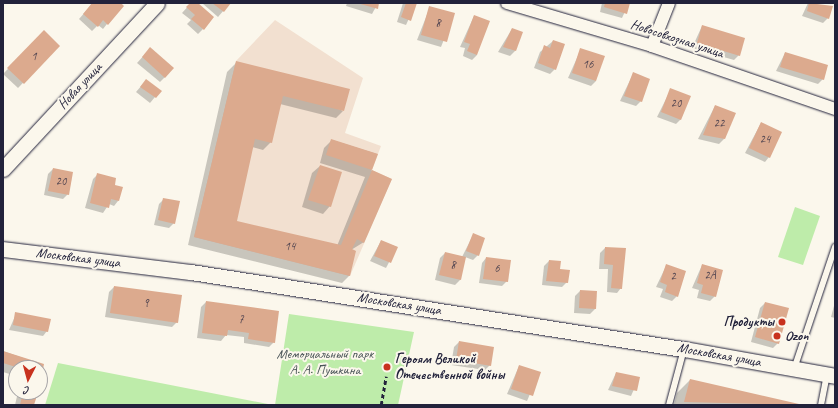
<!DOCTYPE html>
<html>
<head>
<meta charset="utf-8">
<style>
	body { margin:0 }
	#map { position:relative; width:838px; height:408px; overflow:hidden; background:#fbf7ec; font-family:Caveat,sans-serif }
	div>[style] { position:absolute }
	.built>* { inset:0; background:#f2e0d0 }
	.green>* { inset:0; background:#beecaa }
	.shadow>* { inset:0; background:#0003 }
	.building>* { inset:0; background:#dcaa8e }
	.path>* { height:2.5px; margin-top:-1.25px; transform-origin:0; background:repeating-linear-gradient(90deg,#22223b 0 4px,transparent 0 7px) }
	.roads { filter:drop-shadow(0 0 1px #22223b) drop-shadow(0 0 1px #22223b) }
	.service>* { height:6px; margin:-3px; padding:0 3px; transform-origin:3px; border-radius:3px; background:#fbf7ec }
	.minor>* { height:12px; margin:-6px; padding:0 6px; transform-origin:6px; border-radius:6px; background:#fbf7ec }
	.tertiary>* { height:15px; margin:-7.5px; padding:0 7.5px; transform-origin:7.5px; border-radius:7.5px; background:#fbf7ec }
	.dots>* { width:11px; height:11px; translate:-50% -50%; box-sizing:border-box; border:2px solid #fbf7ec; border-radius:50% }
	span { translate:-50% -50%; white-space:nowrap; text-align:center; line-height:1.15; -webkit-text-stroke:4px #fbf7ec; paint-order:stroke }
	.number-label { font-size:12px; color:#504450 }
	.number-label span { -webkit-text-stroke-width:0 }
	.street-label { font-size:14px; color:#22223b }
	.poi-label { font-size:14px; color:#22223b; font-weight:700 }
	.right { translate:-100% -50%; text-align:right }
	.left { translate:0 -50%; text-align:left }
	.park-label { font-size:14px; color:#495457 }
	.frame { position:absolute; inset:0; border:4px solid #22223b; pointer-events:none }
	.north { position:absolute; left:8px; top:360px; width:40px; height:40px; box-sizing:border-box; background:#fbf7ec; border:1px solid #a4a2a5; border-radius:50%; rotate:186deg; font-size:11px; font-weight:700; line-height:16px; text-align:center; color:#22223b }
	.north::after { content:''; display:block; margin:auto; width:14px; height:18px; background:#c8321e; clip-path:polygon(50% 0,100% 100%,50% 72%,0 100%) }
</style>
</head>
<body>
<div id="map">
	<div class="built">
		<div style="clip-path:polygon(275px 20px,363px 78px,345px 133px,381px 146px,372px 170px,392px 179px,350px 276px,194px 237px,236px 61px)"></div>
	</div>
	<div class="green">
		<div style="clip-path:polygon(795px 207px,820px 216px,803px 265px,778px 257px)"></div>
		<div style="clip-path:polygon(289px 314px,414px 332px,398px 405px,275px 405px)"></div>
		<div style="clip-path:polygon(58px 363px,273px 405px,45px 405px)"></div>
	</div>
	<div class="shadow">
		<div style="clip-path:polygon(93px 3px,120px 3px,107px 24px,103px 29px,98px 25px,92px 31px,79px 19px)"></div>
		<div style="clip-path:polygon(191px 3px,196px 3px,203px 29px,198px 34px,187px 24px,191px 20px,182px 13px)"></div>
		<div style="clip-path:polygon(202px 3px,230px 3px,218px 17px)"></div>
		<div style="clip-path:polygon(347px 3px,378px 3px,372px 14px,346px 6px)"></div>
		<div style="clip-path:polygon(403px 3px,416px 3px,406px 25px,397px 22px)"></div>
		<div style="clip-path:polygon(602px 3px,629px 3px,622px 18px,600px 12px)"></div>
		<div style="clip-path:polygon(808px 3px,832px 7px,828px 18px,823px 23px,802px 16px)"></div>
		<div style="clip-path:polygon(430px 7px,454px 14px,441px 47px,417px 40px)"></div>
		<div style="clip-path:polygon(474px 16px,477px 55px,472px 60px,463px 56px,465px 48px,460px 47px)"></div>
		<div style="clip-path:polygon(702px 26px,739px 55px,734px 60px,692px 48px)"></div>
		<div style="clip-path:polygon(512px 29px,515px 51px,510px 56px,498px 52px)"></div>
		<div style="clip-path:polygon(44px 32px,59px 46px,18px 88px,3px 74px)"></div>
		<div style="clip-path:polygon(553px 41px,555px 69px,550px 74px,534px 68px,540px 52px)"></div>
		<div style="clip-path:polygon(581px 49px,596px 81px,591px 86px,568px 78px)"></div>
		<div style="clip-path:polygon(146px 53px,165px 77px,160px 82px,137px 63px)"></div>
		<div style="clip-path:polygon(785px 53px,823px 79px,818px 84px,776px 71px)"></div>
		<div style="clip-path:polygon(236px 63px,343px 111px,336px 118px,280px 104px,271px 142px,263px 150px,252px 147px,235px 224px,337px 246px,365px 177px,320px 163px,324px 148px,332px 140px,377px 154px,371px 170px,391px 180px,364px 242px,351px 250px,355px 251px,349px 276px,342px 283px,188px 245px,227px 72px)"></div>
		<div style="clip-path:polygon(633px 74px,641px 101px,636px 106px,620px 101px)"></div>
		<div style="clip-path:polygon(142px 85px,160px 91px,150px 103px,136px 92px)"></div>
		<div style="clip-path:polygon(671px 89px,681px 119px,676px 124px,657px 117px)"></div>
		<div style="clip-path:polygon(715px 106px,724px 139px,719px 144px,698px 139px)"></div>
		<div style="clip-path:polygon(761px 123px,769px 157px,765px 162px,745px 153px)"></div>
		<div style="clip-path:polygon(320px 166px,330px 206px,323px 214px,302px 207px,312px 173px)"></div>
		<div style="clip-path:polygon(53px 169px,68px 194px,63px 199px,44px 195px,48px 174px)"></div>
		<div style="clip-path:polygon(98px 174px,113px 186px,118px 201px,114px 206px,109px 204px,103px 213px,85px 208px,93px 179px)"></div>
		<div style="clip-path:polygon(164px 199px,174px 223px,169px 228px,154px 225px,159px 204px)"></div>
		<div style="clip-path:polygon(473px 235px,478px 255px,473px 260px,465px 257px,460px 280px,455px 285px,435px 280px,440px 258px,445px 253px,462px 257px)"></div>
		<div style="clip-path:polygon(381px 241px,397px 247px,386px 268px,370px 261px)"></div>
		<div style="clip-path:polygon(605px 248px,624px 249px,621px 288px,617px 293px,607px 292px,608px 269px,599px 269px,600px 253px)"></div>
		<div style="clip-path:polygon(486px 258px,507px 281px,502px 286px,479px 283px,482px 263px)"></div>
		<div style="clip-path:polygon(549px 261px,567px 282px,562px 287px,542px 285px,544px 266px)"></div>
		<div style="clip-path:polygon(702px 265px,715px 296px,710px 301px,697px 298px,699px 290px,692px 288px)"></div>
		<div style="clip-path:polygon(666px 266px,677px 296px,672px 301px,660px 297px,663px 289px,656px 287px)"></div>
		<div style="clip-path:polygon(114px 287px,177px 322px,172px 327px,105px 317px,109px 292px)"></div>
		<div style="clip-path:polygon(580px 291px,596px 292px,595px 309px,590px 314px,574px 313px,575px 296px)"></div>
		<div style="clip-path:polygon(206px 302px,274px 342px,269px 347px,244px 343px,244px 337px,226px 335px,221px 341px,197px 338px,201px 307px)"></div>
		<div style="clip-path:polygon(835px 302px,835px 318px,831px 317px)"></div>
		<div style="clip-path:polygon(765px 303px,778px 343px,773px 348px,751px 342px,760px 308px)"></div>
		<div style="clip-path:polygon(16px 314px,47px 331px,43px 336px,9px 330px)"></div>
		<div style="clip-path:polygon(459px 342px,490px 365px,485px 370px,451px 365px,454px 347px)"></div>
		<div style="clip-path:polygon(3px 351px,43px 365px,40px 378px,40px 368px,16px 368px,16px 376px,3px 372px)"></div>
		<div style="clip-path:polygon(519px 366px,539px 373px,527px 401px,507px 394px)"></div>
		<div style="clip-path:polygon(616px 373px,639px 378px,631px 396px,608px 390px)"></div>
		<div style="clip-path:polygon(690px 380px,797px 405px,674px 405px,677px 393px)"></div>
		<div style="clip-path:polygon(18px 392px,37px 392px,33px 405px,15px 405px)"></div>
	</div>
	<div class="building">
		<div style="clip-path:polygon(92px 3px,121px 3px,124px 6px,108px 25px,103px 20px,98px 27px,83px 14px)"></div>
		<div style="clip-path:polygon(190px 3px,198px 3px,214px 17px,204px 30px,191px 19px,195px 15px,186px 7px)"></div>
		<div style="clip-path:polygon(212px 3px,231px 3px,224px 12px)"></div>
		<div style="clip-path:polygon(357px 3px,379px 3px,378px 9px)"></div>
		<div style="clip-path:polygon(406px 3px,417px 3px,411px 21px,401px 17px)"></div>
		<div style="clip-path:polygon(605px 3px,630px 3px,627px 14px,604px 7px)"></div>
		<div style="clip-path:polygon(809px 3px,833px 6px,829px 19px,807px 11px)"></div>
		<div style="clip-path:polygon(429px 6px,455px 13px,447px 42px,421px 35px)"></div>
		<div style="clip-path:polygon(474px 15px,490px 21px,477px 55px,467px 51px,470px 44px,464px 42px)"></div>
		<div style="clip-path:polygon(702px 25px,745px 38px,740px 56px,697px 43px)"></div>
		<div style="clip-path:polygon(512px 28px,523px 32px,516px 51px,503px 47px)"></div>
		<div style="clip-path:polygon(44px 30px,60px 46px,24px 84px,7px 68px)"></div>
		<div style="clip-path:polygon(553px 40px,565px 44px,556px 70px,538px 63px,544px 45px,550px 48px)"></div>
		<div style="clip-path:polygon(150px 47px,174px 68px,165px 78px,142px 57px)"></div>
		<div style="clip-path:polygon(580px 48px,605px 56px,596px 81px,572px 73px)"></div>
		<div style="clip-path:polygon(785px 52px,828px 65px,824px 80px,780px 67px)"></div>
		<div style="clip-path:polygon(236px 61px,350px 89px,344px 111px,283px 96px,272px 143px,255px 139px,237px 221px,341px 245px,372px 170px,392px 179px,364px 243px,357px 239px,352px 249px,356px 251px,350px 276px,194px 237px)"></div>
		<div style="clip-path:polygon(633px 72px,650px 79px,642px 102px,624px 96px)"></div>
		<div style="clip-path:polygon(146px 79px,162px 91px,156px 98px,140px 87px)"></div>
		<div style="clip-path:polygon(670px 88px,691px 96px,681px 120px,661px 112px)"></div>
		<div style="clip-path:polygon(715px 105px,736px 113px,725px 139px,703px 135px)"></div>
		<div style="clip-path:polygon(761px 122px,782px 132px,770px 158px,749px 148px)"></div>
		<div style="clip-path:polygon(331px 139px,378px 154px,372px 170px,326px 155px)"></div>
		<div style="clip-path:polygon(320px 165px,342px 172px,331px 207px,308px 200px)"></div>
		<div style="clip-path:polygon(53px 168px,73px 172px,69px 195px,48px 191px)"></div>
		<div style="clip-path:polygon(97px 173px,116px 178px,115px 185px,123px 187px,119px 201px,111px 199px,109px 208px,90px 203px)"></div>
		<div style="clip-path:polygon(163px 198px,180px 201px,175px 224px,158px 220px)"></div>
		<div style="clip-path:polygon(473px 233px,485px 238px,479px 256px,466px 251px)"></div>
		<div style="clip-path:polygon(381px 240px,398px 247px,391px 263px,374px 256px)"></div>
		<div style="clip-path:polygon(605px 247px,626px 248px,622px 289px,611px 288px,613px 265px,604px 264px)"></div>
		<div style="clip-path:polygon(445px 252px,466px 257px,461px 280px,439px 275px)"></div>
		<div style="clip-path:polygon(486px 257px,511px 260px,508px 282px,483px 279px)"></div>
		<div style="clip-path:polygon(549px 260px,561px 261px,560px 269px,570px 270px,568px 283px,546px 281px)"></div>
		<div style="clip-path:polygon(666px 264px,686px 271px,678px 297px,665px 292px,667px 285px,660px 282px)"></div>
		<div style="clip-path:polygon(702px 264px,723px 270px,716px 297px,701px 293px,703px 285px,697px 283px)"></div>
		<div style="clip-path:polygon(114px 286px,182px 295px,178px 323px,110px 313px)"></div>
		<div style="clip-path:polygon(580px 290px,597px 291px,596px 309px,579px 308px)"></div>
		<div style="clip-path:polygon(206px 301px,279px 311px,275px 343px,248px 339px,249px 333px,228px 330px,227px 336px,202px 333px)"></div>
		<div style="clip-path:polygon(765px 302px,789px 308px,779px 344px,755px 337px)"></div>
		<div style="clip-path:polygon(15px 312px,51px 319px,48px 332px,13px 325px)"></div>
		<div style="clip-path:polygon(459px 341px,494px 347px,491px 366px,456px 360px)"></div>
		<div style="clip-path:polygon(3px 351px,44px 364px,41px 379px,40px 368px,19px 368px,3px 363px)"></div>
		<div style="clip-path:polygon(519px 365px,541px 372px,533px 396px,511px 389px)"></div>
		<div style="clip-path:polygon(616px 372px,640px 377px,637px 391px,612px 386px)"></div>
		<div style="clip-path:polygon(690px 379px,799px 404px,799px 405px,684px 402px)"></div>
		<div style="clip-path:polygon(23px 392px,38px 392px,34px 405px,20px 405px)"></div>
	</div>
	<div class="path">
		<div style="left:381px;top:405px;width:29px;rotate:-80deg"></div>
	</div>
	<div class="roads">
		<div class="service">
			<div style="left:794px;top:369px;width:129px;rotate:-71.4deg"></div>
			<div style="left:669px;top:405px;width:58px;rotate:-75deg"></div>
			<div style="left:821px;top:405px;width:31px;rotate:-79deg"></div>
		</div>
		<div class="minor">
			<div style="left:507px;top:3px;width:151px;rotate:16.5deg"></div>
			<div style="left:652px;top:46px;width:194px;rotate:19deg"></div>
			<div style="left:652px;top:46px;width:46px;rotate:-68.4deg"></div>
		</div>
		<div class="tertiary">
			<div style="left:3px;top:169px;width:226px;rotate:-47.1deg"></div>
			<div style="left:3px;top:249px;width:189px;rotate:7deg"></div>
			<div style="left:191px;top:272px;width:499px;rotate:8.9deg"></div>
			<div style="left:684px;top:349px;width:153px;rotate:10.1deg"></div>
		</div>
	</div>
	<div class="dots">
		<div style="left:782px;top:322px;background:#c8321e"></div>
		<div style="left:777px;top:336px;background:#c8321e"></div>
		<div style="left:387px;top:367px;background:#c8321e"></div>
	</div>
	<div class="number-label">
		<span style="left:438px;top:24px">8</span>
		<span style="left:34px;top:57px">1</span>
		<span style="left:588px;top:65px">16</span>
		<span style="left:676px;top:104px">20</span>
		<span style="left:719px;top:124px">22</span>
		<span style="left:765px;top:140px">24</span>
		<span style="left:61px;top:182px">20</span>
		<span style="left:290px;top:247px">14</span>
		<span style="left:453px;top:266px">8</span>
		<span style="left:497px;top:269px">6</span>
		<span style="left:710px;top:276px">2А</span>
		<span style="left:673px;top:277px">2</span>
		<span style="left:146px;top:304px">9</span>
		<span style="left:241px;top:320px">7</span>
	</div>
	<div class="street-label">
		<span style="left:677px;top:39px;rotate:18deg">Новосовхозная улица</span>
		<span style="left:80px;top:86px;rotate:-47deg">Новая улица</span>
		<span style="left:78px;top:258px;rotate:7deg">Московская улица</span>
		<span style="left:399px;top:304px;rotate:9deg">Московская улица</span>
		<span style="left:719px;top:355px;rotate:10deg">Московская улица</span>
	</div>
	<div class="poi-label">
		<span class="right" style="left:774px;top:322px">Продукты</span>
		<span class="left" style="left:785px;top:336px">Ozon</span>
		<span class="left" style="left:395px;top:367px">Героям Великой<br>Отечественной войны</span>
	</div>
	<div class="park-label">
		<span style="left:325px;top:362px">Мемориальный парк<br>А. А. Пушкина</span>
	</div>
	<div class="frame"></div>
	<div class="north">С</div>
</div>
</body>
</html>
